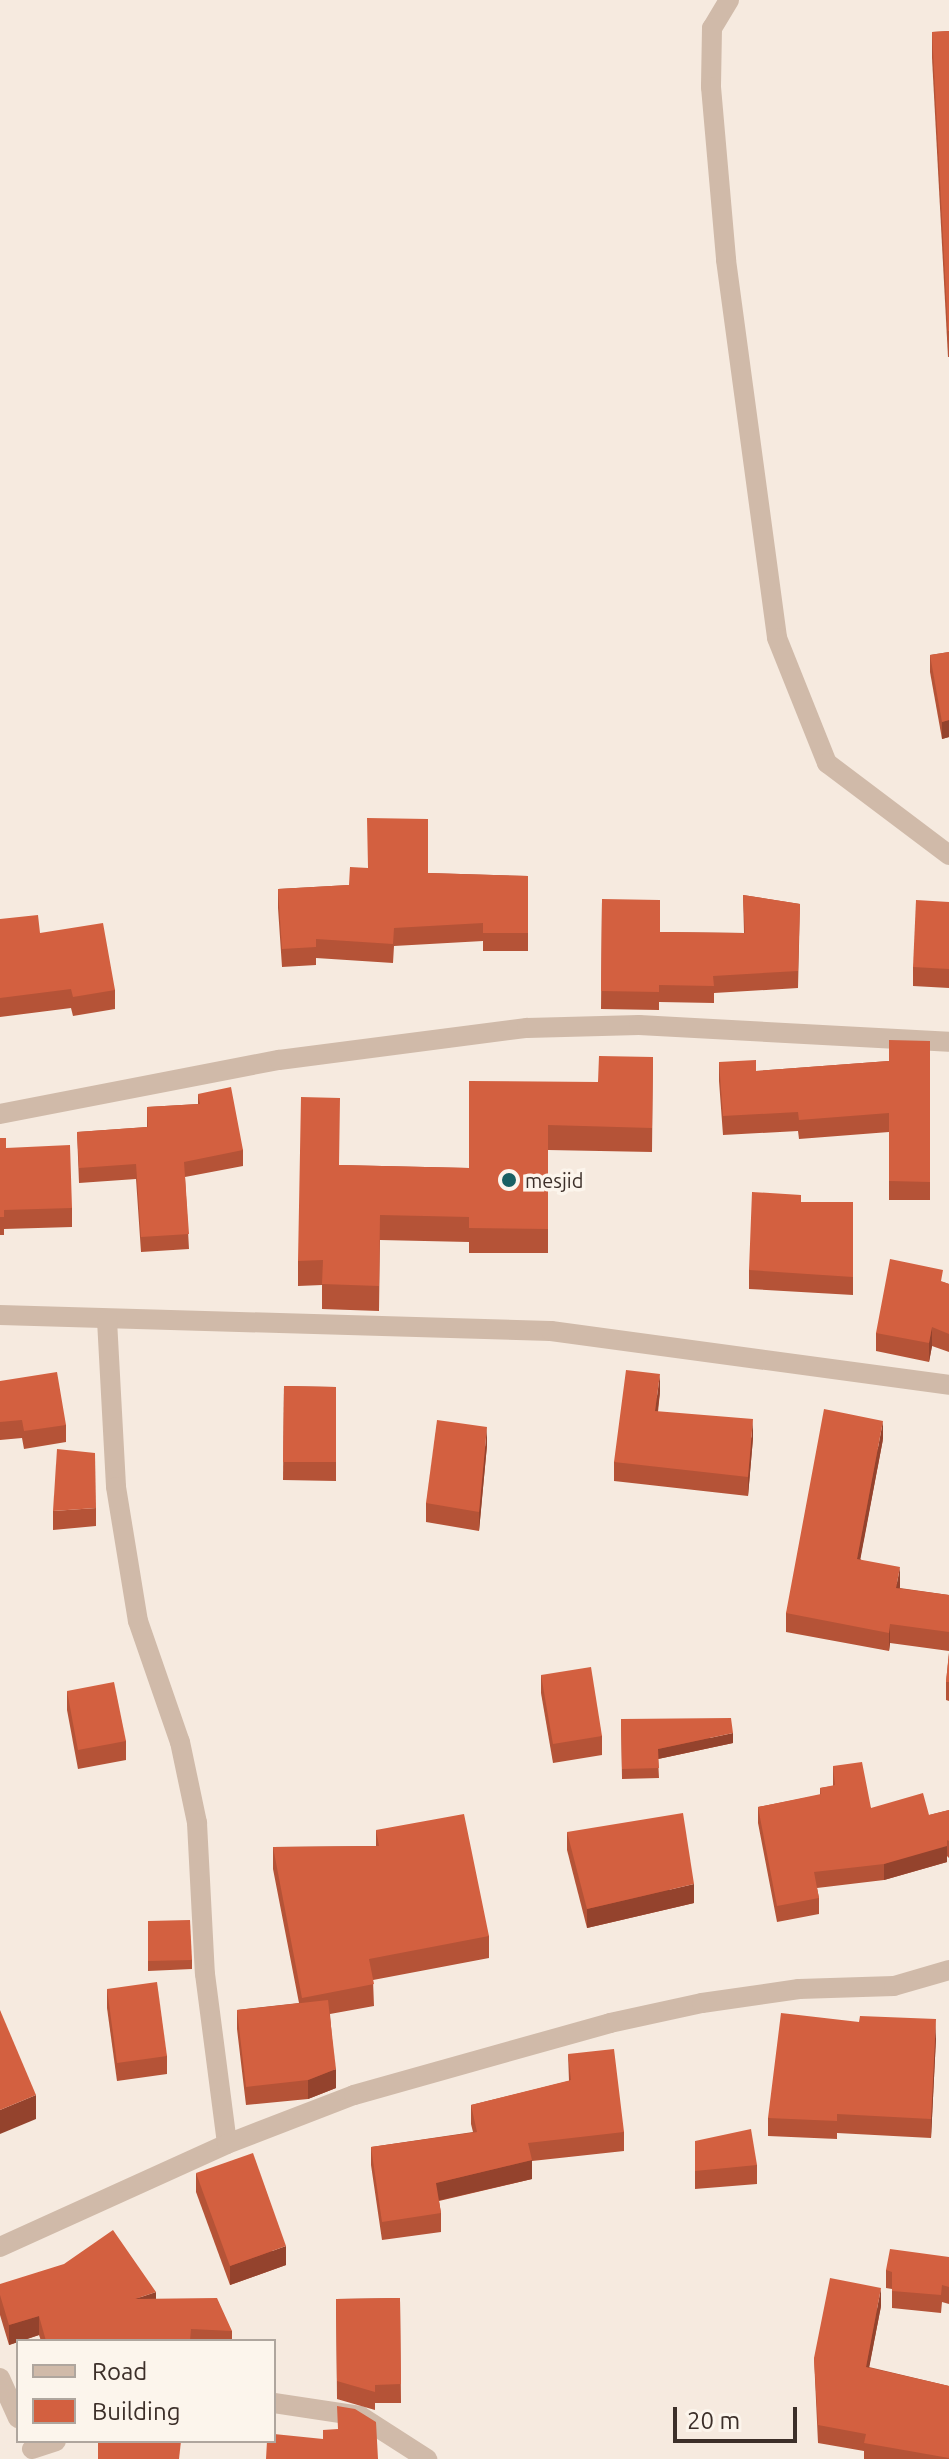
<!DOCTYPE html>
<html>
<head>
<meta charset="utf-8">
<style>
	body { margin:0 }
	#map { position:relative; width:949px; height:2459px; overflow:hidden; background:#f6eadf; font-family:Ubuntu,sans-serif }
	div>[style] { position:absolute }
	.minor>* { height:20px; margin:-10px; padding:0 10px; transform-origin:10px; border-radius:10px; background:#d0baa9 }
	.wall>* { inset:0; background:#b55337 }
	.shaded-wall>* { inset:0; background:#94432d }
	.building>* { inset:0; background:#d36040 }
	.dots>* { width:22px; height:22px; translate:-50% -50%; box-sizing:border-box; border:4px solid #fcf5ec; border-radius:50% }
	span { translate:-50% -50%; white-space:nowrap; text-align:center; line-height:1.15; -webkit-text-stroke:7px #fcf5ec; paint-order:stroke }
	.poi-label { font-size:20px; color:#3c2f29 }
	.left { translate:0 -50%; text-align:left }
	.legend { position:absolute; left:16px; top:2339px; width:260px; height:104px; box-sizing:border-box; background:#fcf5ec; border:2px solid #afa69e; margin:0; padding:10px 14px; list-style:none; font-size:24px; color:#3c2f29 }
	.legend li { display:flex; align-items:center; gap:16px; height:40px }
	.legend b { width:40px; border:2px solid #afa69e }
	.scale { position:absolute; left:673px; top:2407px; width:124px; height:36px; box-sizing:border-box; border:4px solid #3c2f29; border-top:0; padding-left:10px; font-size:24px; line-height:28px; white-space:nowrap; color:#3c2f29; -webkit-text-stroke:6px #fcf5ec; paint-order:stroke }
</style>
</head>
<body>
<div id="map">
	<div class="minor">
		<div style="left:729px;top:0;width:33px;rotate:121deg"></div>
		<div style="left:712px;top:28px;width:59px;rotate:91deg"></div>
		<div style="left:711px;top:87px;width:174px;rotate:85deg"></div>
		<div style="left:726px;top:260px;width:381px;rotate:82.3deg"></div>
		<div style="left:777px;top:638px;width:135px;rotate:68.2deg"></div>
		<div style="left:827px;top:763px;width:153px;rotate:37deg"></div>
		<div style="left:0;top:1114px;width:284px;rotate:-11deg"></div>
		<div style="left:279px;top:1060px;width:250px;rotate:-7.4deg"></div>
		<div style="left:527px;top:1028px;width:112px;rotate:-1.5deg"></div>
		<div style="left:639px;top:1025px;width:310px;rotate:3.1deg"></div>
		<div style="left:0;top:1315px;width:551px;rotate:1.66deg"></div>
		<div style="left:551px;top:1331px;width:402px;rotate:7.7deg"></div>
		<div style="left:107px;top:1320px;width:167px;rotate:86.9deg"></div>
		<div style="left:116px;top:1487px;width:136px;rotate:80.7deg"></div>
		<div style="left:138px;top:1621px;width:128px;rotate:70.9deg"></div>
		<div style="left:180px;top:1742px;width:83px;rotate:78.1deg"></div>
		<div style="left:197px;top:1823px;width:151px;rotate:87deg"></div>
		<div style="left:205px;top:1974px;width:171px;rotate:82.6deg"></div>
		<div style="left:0;top:2247px;width:249px;rotate:-24.4deg"></div>
		<div style="left:227px;top:2144px;width:136px;rotate:-21.1deg"></div>
		<div style="left:354px;top:2095px;width:266px;rotate:-15.7deg"></div>
		<div style="left:610px;top:2023px;width:94px;rotate:-12.3deg"></div>
		<div style="left:702px;top:2003px;width:98px;rotate:-8.2deg"></div>
		<div style="left:799px;top:1989px;width:95px;rotate:-1.8deg"></div>
		<div style="left:894px;top:1986px;width:57px;rotate:-16.2deg"></div>
		<div style="left:0;top:2378px;width:44px;rotate:65.8deg"></div>
		<div style="left:274px;top:2403px;width:87px;rotate:8.6deg"></div>
		<div style="left:360px;top:2416px;width:80px;rotate:32.7deg"></div>
		<div style="left:32px;top:2449px;width:25px;rotate:-18deg"></div>
	</div>
	<div class="wall">
		<div style="clip-path:polygon(949px 31px,949px 357px,948px 357px,932px 58px,932px 32px)"></div>
		<div style="clip-path:polygon(949px 652px,949px 737px,942px 739px,930px 672px,930px 655px)"></div>
		<div style="clip-path:polygon(428px 873px,528px 876px,528px 951px,483px 951px,483px 941px,394px 946px,393px 963px,316px 958px,316px 965px,282px 967px,278px 908px,278px 889px,349px 885px)"></div>
		<div style="clip-path:polygon(743px 895px,800px 904px,798px 988px,714px 993px,714px 1003px,659px 1002px,659px 1010px,601px 1009px,602px 899px,660px 932px,744px 933px)"></div>
		<div style="clip-path:polygon(949px 902px,949px 988px,913px 986px,913px 967px)"></div>
		<div style="clip-path:polygon(0 919px,40px 933px,115px 990px,115px 1009px,73px 1016px,71px 1008px,0 1017px)"></div>
		<div style="clip-path:polygon(930px 1041px,930px 1200px,889px 1200px,889px 1132px,799px 1139px,798px 1131px,723px 1135px,719px 1081px,719px 1062px,756px 1071px,889px 1061px)"></div>
		<div style="clip-path:polygon(653px 1057px,652px 1152px,548px 1150px,548px 1253px,469px 1253px,469px 1242px,380px 1240px,379px 1311px,322px 1309px,322px 1285px,298px 1286px,298px 1261px,339px 1165px,469px 1168px)"></div>
		<div style="clip-path:polygon(198px 1094px,243px 1150px,243px 1166px,185px 1177px,189px 1249px,141px 1252px,136px 1179px,79px 1183px,77px 1132px,147px 1127px,147px 1107px,198px 1104px)"></div>
		<div style="clip-path:polygon(0 1138px,6px 1148px,72px 1208px,72px 1227px,4px 1229px,4px 1235px,0 1235px)"></div>
		<div style="clip-path:polygon(801px 1202px,853px 1202px,853px 1295px,749px 1289px,749px 1270px)"></div>
		<div style="clip-path:polygon(943px 1282px,949px 1284px,949px 1352px,932px 1346px,929px 1362px,876px 1351px,876px 1333px)"></div>
		<div style="clip-path:polygon(0 1381px,66px 1425px,66px 1442px,24px 1449px,22px 1438px,0 1440px)"></div>
		<div style="clip-path:polygon(284px 1386px,336px 1387px,336px 1481px,283px 1480px)"></div>
		<div style="clip-path:polygon(660px 1392px,658px 1412px,753px 1438px,748px 1496px,614px 1481px,614px 1462px)"></div>
		<div style="clip-path:polygon(883px 1439px,860px 1559px,900px 1586px,900px 1588px,949px 1595px,949px 1651px,890px 1643px,889px 1651px,786px 1632px,786px 1613px)"></div>
		<div style="clip-path:polygon(487px 1445px,479px 1531px,426px 1522px,426px 1503px)"></div>
		<div style="clip-path:polygon(96px 1508px,96px 1526px,53px 1530px,53px 1511px)"></div>
		<div style="clip-path:polygon(949px 1653px,949px 1701px,946px 1700px,946px 1682px)"></div>
		<div style="clip-path:polygon(541px 1675px,602px 1736px,602px 1755px,553px 1763px,541px 1693px)"></div>
		<div style="clip-path:polygon(67px 1691px,126px 1741px,126px 1760px,78px 1769px,67px 1710px)"></div>
		<div style="clip-path:polygon(621px 1719px,733px 1743px,658px 1759px,659px 1778px,622px 1779px)"></div>
		<div style="clip-path:polygon(833px 1766px,871px 1808px,929px 1815px,949px 1810px,949px 1858px,947px 1856px,947px 1862px,884px 1880px,817px 1888px,819px 1898px,819px 1914px,777px 1922px,758px 1823px,758px 1807px,820px 1795px,820px 1788px,833px 1786px)"></div>
		<div style="clip-path:polygon(376px 1830px,489px 1936px,489px 1958px,373px 1980px,374px 2006px,330px 2014px,336px 2088px,308px 2099px,246px 2105px,237px 2029px,237px 2010px,299px 2003px,273px 1869px,273px 1847px,376px 1846px)"></div>
		<div style="clip-path:polygon(567px 1832px,694px 1903px,587px 1928px,567px 1850px)"></div>
		<div style="clip-path:polygon(148px 1921px,192px 1960px,192px 1969px,148px 1971px)"></div>
		<div style="clip-path:polygon(107px 1989px,167px 2056px,167px 2074px,117px 2081px,107px 2008px)"></div>
		<div style="clip-path:polygon(936px 2038px,931px 2138px,837px 2133px,837px 2139px,768px 2136px,768px 2118px)"></div>
		<div style="clip-path:polygon(568px 2054px,624px 2132px,624px 2151px,532px 2161px,532px 2179px,439px 2201px,441px 2213px,441px 2232px,382px 2240px,371px 2165px,371px 2147px,473px 2132px,471px 2124px,471px 2105px,569px 2081px)"></div>
		<div style="clip-path:polygon(695px 2141px,757px 2165px,757px 2184px,695px 2189px)"></div>
		<div style="clip-path:polygon(196px 2173px,286px 2265px,230px 2285px,196px 2192px)"></div>
		<div style="clip-path:polygon(949px 2257px,949px 2304px,942px 2302px,941px 2313px,892px 2308px,892px 2289px,886px 2288px,886px 2270px)"></div>
		<div style="clip-path:polygon(0 2284px,156px 2299px,232px 2331px,232px 2341px,41px 2341px,39px 2335px,9px 2345px,0 2315px)"></div>
		<div style="clip-path:polygon(400px 2298px,401px 2403px,375px 2403px,375px 2410px,337px 2399px,336px 2299px)"></div>
		<div style="clip-path:polygon(881px 2306px,869px 2367px,949px 2386px,949px 2459px,864px 2459px,864px 2451px,818px 2443px,814px 2358px)"></div>
	</div>
	<div class="shaded-wall">
		<div style="clip-path:polygon(949px 720px,949px 737px,942px 739px,942px 722px)"></div>
		<div style="clip-path:polygon(932px 1327px,932px 1346px,929px 1362px,929px 1343px)"></div>
		<div style="clip-path:polygon(660px 1374px,660px 1392px,655px 1430px,655px 1411px)"></div>
		<div style="clip-path:polygon(753px 1419px,753px 1438px,748px 1496px,748px 1477px)"></div>
		<div style="clip-path:polygon(883px 1421px,883px 1439px,857px 1577px,857px 1559px)"></div>
		<div style="clip-path:polygon(487px 1427px,487px 1445px,479px 1531px,479px 1512px)"></div>
		<div style="clip-path:polygon(900px 1567px,900px 1586px,896px 1606px,896px 1588px)"></div>
		<div style="clip-path:polygon(890px 1624px,890px 1643px,889px 1651px,889px 1633px)"></div>
		<div style="clip-path:polygon(733px 1733px,733px 1743px,658px 1759px,658px 1749px)"></div>
		<div style="clip-path:polygon(947px 1840px,947px 1862px,884px 1880px,884px 1864px)"></div>
		<div style="clip-path:polygon(694px 1884px,694px 1903px,587px 1928px,587px 1909px)"></div>
		<div style="clip-path:polygon(936px 2019px,936px 2038px,931px 2138px,931px 2119px)"></div>
		<div style="clip-path:polygon(336px 2069px,336px 2088px,308px 2099px,308px 2080px)"></div>
		<div style="clip-path:polygon(36px 2095px,36px 2119px,0 2134px,0 2110px)"></div>
		<div style="clip-path:polygon(532px 2160px,532px 2179px,436px 2201px,436px 2183px)"></div>
		<div style="clip-path:polygon(286px 2246px,286px 2265px,230px 2285px,230px 2266px)"></div>
		<div style="clip-path:polygon(881px 2288px,881px 2306px,866px 2384px,866px 2367px)"></div>
		<div style="clip-path:polygon(156px 2292px,156px 2311px,135px 2299px)"></div>
		<div style="clip-path:polygon(39px 2316px,39px 2335px,9px 2345px,9px 2325px)"></div>
	</div>
	<div class="building">
		<div style="clip-path:polygon(949px 31px,949px 331px,948px 331px,932px 32px)"></div>
		<div style="clip-path:polygon(949px 652px,949px 720px,942px 722px,930px 655px)"></div>
		<div style="clip-path:polygon(367px 818px,428px 819px,428px 873px,528px 876px,528px 933px,483px 933px,483px 923px,394px 928px,393px 944px,316px 939px,316px 947px,282px 949px,278px 889px,349px 885px,350px 867px,368px 868px)"></div>
		<div style="clip-path:polygon(743px 895px,800px 904px,798px 971px,713px 976px,714px 986px,659px 985px,659px 992px,601px 991px,602px 899px,660px 900px,660px 932px,745px 933px)"></div>
		<div style="clip-path:polygon(916px 900px,949px 902px,949px 969px,913px 967px)"></div>
		<div style="clip-path:polygon(38px 915px,40px 933px,103px 923px,115px 990px,73px 997px,71px 989px,0 998px,0 919px)"></div>
		<div style="clip-path:polygon(889px 1040px,930px 1041px,930px 1182px,889px 1181px,889px 1113px,799px 1120px,798px 1112px,723px 1116px,719px 1062px,756px 1060px,756px 1071px,889px 1061px)"></div>
		<div style="clip-path:polygon(599px 1056px,653px 1057px,652px 1128px,548px 1125px,548px 1229px,469px 1228px,469px 1217px,380px 1215px,379px 1286px,322px 1284px,323px 1260px,298px 1261px,301px 1097px,340px 1098px,339px 1165px,469px 1168px,469px 1081px,598px 1082px)"></div>
		<div style="clip-path:polygon(231px 1087px,243px 1150px,184px 1162px,189px 1234px,141px 1237px,136px 1164px,79px 1168px,77px 1132px,148px 1127px,147px 1107px,200px 1104px,198px 1094px)"></div>
		<div style="clip-path:polygon(0 1138px,6px 1138px,6px 1148px,70px 1145px,72px 1208px,4px 1210px,4px 1217px,0 1217px)"></div>
		<div style="clip-path:polygon(752px 1192px,801px 1195px,801px 1202px,853px 1202px,853px 1277px,749px 1270px)"></div>
		<div style="clip-path:polygon(890px 1259px,943px 1270px,941px 1281px,949px 1284px,949px 1334px,932px 1327px,929px 1343px,876px 1333px)"></div>
		<div style="clip-path:polygon(626px 1370px,660px 1374px,655px 1411px,753px 1419px,748px 1477px,614px 1462px)"></div>
		<div style="clip-path:polygon(57px 1372px,66px 1425px,24px 1431px,22px 1420px,0 1422px,0 1381px)"></div>
		<div style="clip-path:polygon(284px 1386px,336px 1387px,336px 1462px,283px 1462px)"></div>
		<div style="clip-path:polygon(824px 1409px,883px 1421px,857px 1559px,900px 1567px,896px 1588px,949px 1595px,949px 1632px,890px 1624px,889px 1633px,786px 1613px)"></div>
		<div style="clip-path:polygon(437px 1420px,487px 1427px,479px 1512px,426px 1503px)"></div>
		<div style="clip-path:polygon(57px 1449px,95px 1453px,96px 1508px,53px 1511px)"></div>
		<div style="clip-path:polygon(949px 1653px,949px 1682px,946px 1682px)"></div>
		<div style="clip-path:polygon(591px 1667px,602px 1736px,553px 1744px,541px 1675px)"></div>
		<div style="clip-path:polygon(114px 1682px,126px 1741px,78px 1750px,67px 1691px)"></div>
		<div style="clip-path:polygon(731px 1718px,733px 1733px,658px 1749px,659px 1768px,622px 1769px,621px 1719px)"></div>
		<div style="clip-path:polygon(862px 1762px,871px 1808px,923px 1793px,929px 1815px,949px 1810px,949px 1841px,947px 1840px,947px 1846px,884px 1864px,814px 1872px,819px 1898px,777px 1906px,758px 1807px,821px 1794px,820px 1788px,835px 1785px,833px 1766px)"></div>
		<div style="clip-path:polygon(683px 1813px,694px 1884px,587px 1909px,567px 1832px)"></div>
		<div style="clip-path:polygon(464px 1814px,489px 1936px,369px 1959px,374px 1984px,302px 1998px,273px 1847px,379px 1846px,376px 1830px)"></div>
		<div style="clip-path:polygon(190px 1920px,192px 1960px,148px 1961px,148px 1921px)"></div>
		<div style="clip-path:polygon(157px 1982px,167px 2056px,117px 2063px,107px 1989px)"></div>
		<div style="clip-path:polygon(328px 2000px,336px 2069px,308px 2080px,246px 2087px,237px 2010px)"></div>
		<div style="clip-path:polygon(0 2010px,36px 2095px,0 2110px)"></div>
		<div style="clip-path:polygon(781px 2013px,859px 2022px,860px 2016px,936px 2019px,931px 2119px,837px 2114px,837px 2121px,768px 2118px)"></div>
		<div style="clip-path:polygon(614px 2049px,624px 2132px,528px 2143px,532px 2160px,436px 2183px,441px 2213px,382px 2222px,371px 2147px,477px 2132px,471px 2105px,571px 2080px,568px 2054px)"></div>
		<div style="clip-path:polygon(751px 2129px,757px 2165px,695px 2171px,695px 2141px)"></div>
		<div style="clip-path:polygon(253px 2153px,286px 2246px,230px 2266px,196px 2173px)"></div>
		<div style="clip-path:polygon(113px 2230px,156px 2292px,135px 2299px,217px 2298px,232px 2331px,191px 2329px,190px 2341px,46px 2341px,39px 2316px,9px 2325px,0 2295px,0 2284px,64px 2264px)"></div>
		<div style="clip-path:polygon(890px 2249px,949px 2257px,949px 2287px,942px 2285px,941px 2295px,892px 2291px,892px 2272px,886px 2270px)"></div>
		<div style="clip-path:polygon(830px 2278px,881px 2288px,866px 2367px,949px 2386px,949px 2458px,864px 2443px,866px 2434px,818px 2425px,814px 2358px)"></div>
		<div style="clip-path:polygon(400px 2298px,401px 2384px,375px 2385px,375px 2392px,337px 2381px,336px 2299px)"></div>
		<div style="clip-path:polygon(337px 2406px,355px 2409px,376px 2422px,378px 2459px,266px 2459px,267px 2441px,274px 2441px,274px 2434px,323px 2439px,323px 2430px,338px 2429px)"></div>
		<div style="clip-path:polygon(98px 2441px,181px 2441px,179px 2459px,98px 2459px)"></div>
	</div>
	<div class="dots">
		<div style="left:509px;top:1180px;background:#196063"></div>
	</div>
	<div class="poi-label">
		<span class="left" style="left:525px;top:1180px">mesjid</span>
	</div>
	<ul class="legend">
	<li><b style="height:10px;background:#d0baa9"></b>Road</li>
	<li><b style="height:22px;background:#d36040"></b>Building</li>
	</ul>
	<div class="scale">20 m</div>
</div>
</body>
</html>
